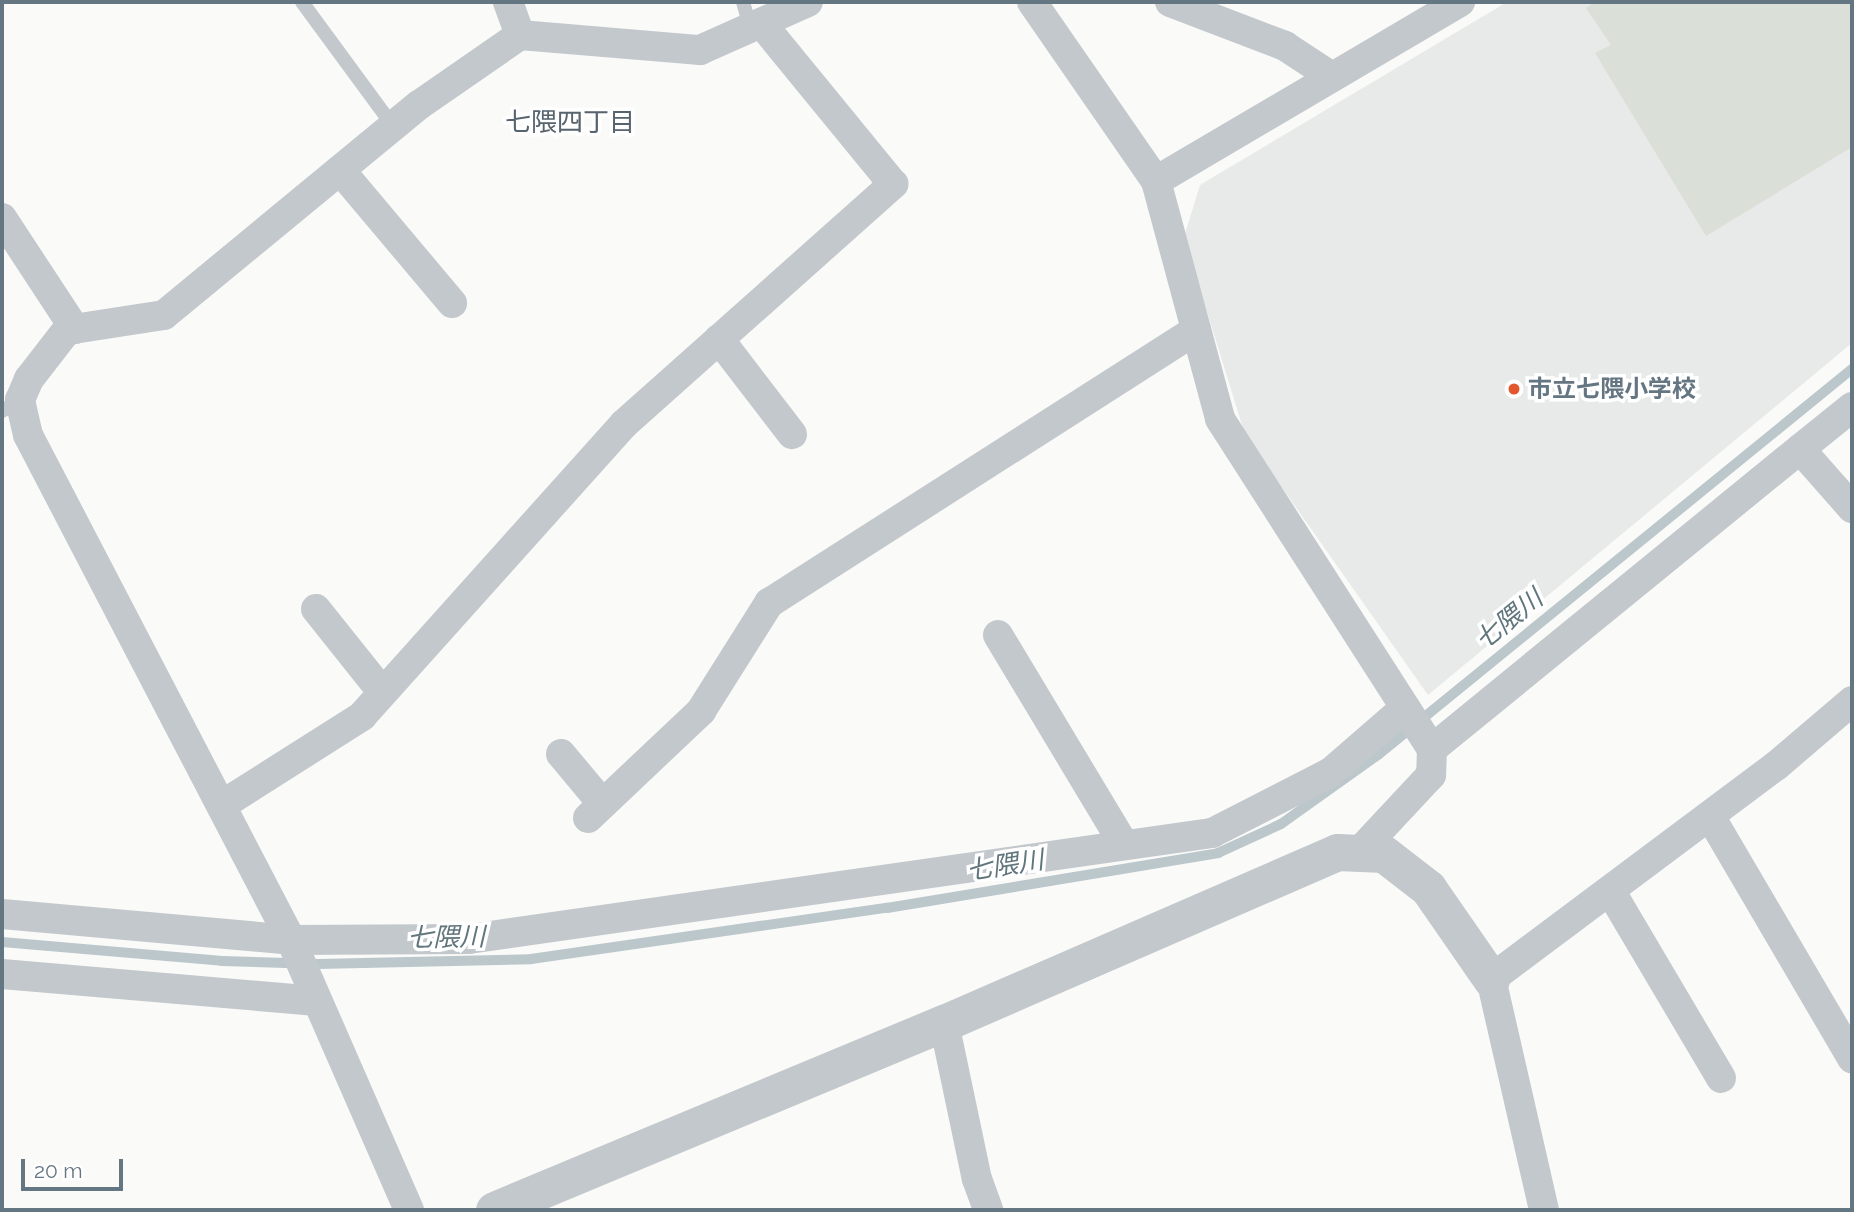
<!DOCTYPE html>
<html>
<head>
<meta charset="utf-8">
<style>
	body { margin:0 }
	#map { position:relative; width:1854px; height:1212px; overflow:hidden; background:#fafaf8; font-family:Raleway,"Noto Sans JP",sans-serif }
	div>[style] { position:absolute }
	.built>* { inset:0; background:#e8e9e9 }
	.green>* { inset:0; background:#dadfd7 }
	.stream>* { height:10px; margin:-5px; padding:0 5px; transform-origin:5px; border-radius:5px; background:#bbc7cb }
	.service>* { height:14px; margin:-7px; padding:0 7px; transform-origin:7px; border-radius:7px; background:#c3c8cc }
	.minor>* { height:30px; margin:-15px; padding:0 15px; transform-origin:15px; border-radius:15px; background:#c3c8cc }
	.tertiary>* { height:37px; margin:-18.5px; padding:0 18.5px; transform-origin:18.5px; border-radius:18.5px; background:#c3c8cc }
	.dots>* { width:19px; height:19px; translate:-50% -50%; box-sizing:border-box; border:4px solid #fff; border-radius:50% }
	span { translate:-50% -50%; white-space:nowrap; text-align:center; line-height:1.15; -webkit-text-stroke:7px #fff; paint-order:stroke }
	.poi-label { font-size:24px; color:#657683; font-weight:700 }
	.left { translate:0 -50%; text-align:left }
	.neighbourhood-label { font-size:26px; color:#57646e }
	.water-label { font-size:26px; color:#60757c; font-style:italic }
	.frame { position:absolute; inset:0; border:4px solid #657683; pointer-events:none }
	.scale { position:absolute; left:21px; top:1159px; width:102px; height:32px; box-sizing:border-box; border:4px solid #657683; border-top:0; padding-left:9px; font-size:21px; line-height:24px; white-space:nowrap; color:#657683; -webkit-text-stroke:5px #fff; paint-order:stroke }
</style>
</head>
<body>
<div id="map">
	<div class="built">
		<div style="clip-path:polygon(1507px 2px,1852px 2px,1852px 343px,1428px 695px,1245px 435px,1184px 237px,1200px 185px)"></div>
	</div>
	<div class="green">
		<div style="clip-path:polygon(1595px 2px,1852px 2px,1852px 147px,1706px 236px,1595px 53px,1611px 45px,1586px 8px)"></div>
	</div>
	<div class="stream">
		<div style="left:2px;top:942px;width:221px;rotate:4.9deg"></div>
		<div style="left:222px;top:961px;width:96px;rotate:1.8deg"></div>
		<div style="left:318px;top:964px;width:213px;rotate:-1.3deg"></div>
		<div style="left:531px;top:959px;width:360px;rotate:-8.2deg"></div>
		<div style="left:887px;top:908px;width:336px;rotate:-9.4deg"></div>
		<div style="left:1218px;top:853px;width:69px;rotate:-24.7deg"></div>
		<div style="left:1281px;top:824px;width:120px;rotate:-35.5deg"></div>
		<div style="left:1379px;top:754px;width:610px;rotate:-39.14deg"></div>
	</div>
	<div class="service">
		<div style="left:302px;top:2px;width:154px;rotate:53.7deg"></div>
		<div style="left:743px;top:2px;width:26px;rotate:74deg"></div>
		<div style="left:2px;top:411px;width:21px;rotate:-31deg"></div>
	</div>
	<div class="minor">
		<div style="left:508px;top:2px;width:35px;rotate:70deg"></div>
		<div style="left:1032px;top:2px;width:218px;rotate:55.3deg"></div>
		<div style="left:1156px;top:181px;width:246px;rotate:74.9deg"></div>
		<div style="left:1220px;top:419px;width:392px;rotate:57.3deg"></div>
		<div style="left:1432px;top:749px;width:26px;rotate:92deg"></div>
		<div style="left:1431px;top:775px;width:107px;rotate:133.1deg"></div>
		<div style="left:1170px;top:2px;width:123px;rotate:20.9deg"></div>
		<div style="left:1285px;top:46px;width:56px;rotate:33.4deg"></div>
		<div style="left:340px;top:170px;width:174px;rotate:49.9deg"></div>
		<div style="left:1156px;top:181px;width:353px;rotate:-30.5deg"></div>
		<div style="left:2px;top:218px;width:133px;rotate:56.7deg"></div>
		<div style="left:719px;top:339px;width:120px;rotate:52.5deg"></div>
		<div style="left:1800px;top:449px;width:67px;rotate:-38.9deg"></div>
		<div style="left:316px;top:609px;width:107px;rotate:51.4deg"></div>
		<div style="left:998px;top:635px;width:245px;rotate:59deg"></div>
		<div style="left:1432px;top:749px;width:475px;rotate:-39.2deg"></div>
		<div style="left:1800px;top:449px;width:79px;rotate:48.6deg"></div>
		<div style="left:561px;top:754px;width:64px;rotate:50.1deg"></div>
		<div style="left:222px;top:805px;width:166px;rotate:-32.4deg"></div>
		<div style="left:362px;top:716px;width:392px;rotate:-48.1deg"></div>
		<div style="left:624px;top:424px;width:361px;rotate:-41.7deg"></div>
		<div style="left:893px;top:184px;width:208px;rotate:-129.3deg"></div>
		<div style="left:1710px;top:816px;width:281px;rotate:59.6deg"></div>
		<div style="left:588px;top:818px;width:156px;rotate:-43.4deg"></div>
		<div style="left:701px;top:711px;width:128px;rotate:-57.8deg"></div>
		<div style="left:769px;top:603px;width:507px;rotate:-32.59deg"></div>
		<div style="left:1611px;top:892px;width:216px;rotate:59.4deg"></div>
		<div style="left:2px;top:914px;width:290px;rotate:5.1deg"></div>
		<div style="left:291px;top:940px;width:178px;rotate:-0.3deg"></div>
		<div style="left:469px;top:939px;width:751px;rotate:-8.12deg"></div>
		<div style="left:1212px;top:833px;width:134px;rotate:-27.1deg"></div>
		<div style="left:1331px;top:772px;width:98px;rotate:-40.9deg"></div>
		<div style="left:2px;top:974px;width:316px;rotate:4.9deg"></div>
		<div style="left:944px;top:1023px;width:159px;rotate:78.1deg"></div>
		<div style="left:977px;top:1179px;width:33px;rotate:70deg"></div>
		<div style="left:409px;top:1210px;width:295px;rotate:-113.6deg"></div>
		<div style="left:291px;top:940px;width:569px;rotate:-117.51deg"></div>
		<div style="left:28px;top:435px;width:36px;rotate:-103deg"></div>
		<div style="left:20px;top:400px;width:23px;rotate:-67deg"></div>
		<div style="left:29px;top:379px;width:62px;rotate:-52.2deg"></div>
		<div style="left:67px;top:330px;width:98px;rotate:-8.8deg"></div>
		<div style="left:164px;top:315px;width:330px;rotate:-39.5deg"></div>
		<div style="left:419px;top:105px;width:123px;rotate:-34.7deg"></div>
		<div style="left:520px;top:35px;width:181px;rotate:4.8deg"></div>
		<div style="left:700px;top:50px;width:118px;rotate:-24deg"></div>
		<div style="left:1544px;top:1210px;width:237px;rotate:-102.9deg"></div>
		<div style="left:1491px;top:979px;width:356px;rotate:-36.8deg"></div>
		<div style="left:1776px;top:766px;width:100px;rotate:-40.5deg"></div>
	</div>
	<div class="tertiary">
		<div style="left:494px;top:1210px;width:487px;rotate:-22.6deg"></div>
		<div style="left:944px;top:1023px;width:429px;rotate:-23.5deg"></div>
		<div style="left:1337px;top:852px;width:47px;rotate:2.4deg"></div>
		<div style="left:1384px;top:854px;width:56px;rotate:37.7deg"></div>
		<div style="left:1428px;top:888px;width:111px;rotate:55.3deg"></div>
	</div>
	<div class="dots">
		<div style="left:1514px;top:389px;background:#e4572e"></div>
	</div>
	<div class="poi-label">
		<span class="left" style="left:1528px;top:389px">市立七隈小学校</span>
	</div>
	<div class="neighbourhood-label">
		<span style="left:570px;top:123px">七隈四丁目</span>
	</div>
	<div class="water-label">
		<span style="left:1509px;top:620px;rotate:-39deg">七隈川</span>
		<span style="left:1005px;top:866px;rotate:-9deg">七隈川</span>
		<span style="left:446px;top:938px;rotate:-1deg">七隈川</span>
	</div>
	<div class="frame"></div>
	<div class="scale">20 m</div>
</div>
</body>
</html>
